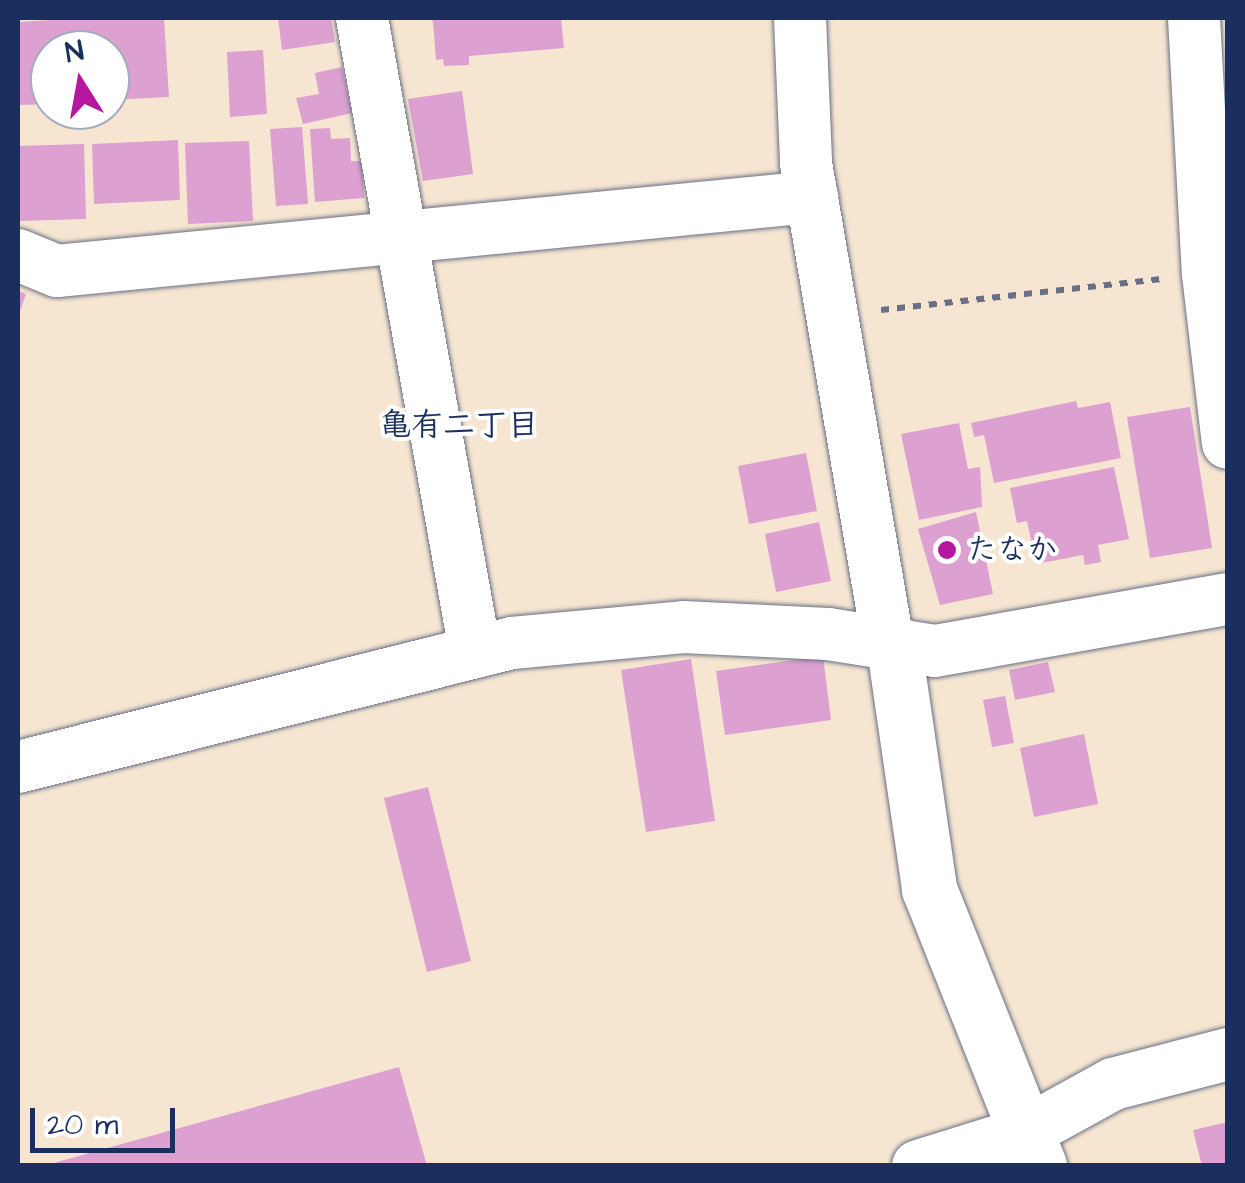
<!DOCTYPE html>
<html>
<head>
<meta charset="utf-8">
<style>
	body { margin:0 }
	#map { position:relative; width:1245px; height:1183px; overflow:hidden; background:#f6e6d1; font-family:"Architects Daughter","Klee One",sans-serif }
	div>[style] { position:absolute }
	.building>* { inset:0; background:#dca0d1 }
	.path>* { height:6px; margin-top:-3px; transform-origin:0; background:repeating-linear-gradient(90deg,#686f86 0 8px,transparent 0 16px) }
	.roads { filter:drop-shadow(0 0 2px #686f86) drop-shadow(0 0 2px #686f86) }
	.minor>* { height:52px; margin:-26px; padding:0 26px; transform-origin:26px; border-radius:26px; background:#fff }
	.tertiary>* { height:55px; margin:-27.5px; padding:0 27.5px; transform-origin:27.5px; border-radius:27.5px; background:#fff }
	.dots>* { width:28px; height:28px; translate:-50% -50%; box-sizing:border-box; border:5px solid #fff; border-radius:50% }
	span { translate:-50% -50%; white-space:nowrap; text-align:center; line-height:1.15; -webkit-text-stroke:8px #fff; paint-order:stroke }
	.poi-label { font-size:30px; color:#1b2f5e; font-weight:700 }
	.left { translate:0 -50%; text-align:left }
	.neighbourhood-label { font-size:32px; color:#1b2f5e; font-weight:700 }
	.frame { position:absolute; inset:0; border:20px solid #1b2f5e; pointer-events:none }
	.north { position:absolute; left:30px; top:30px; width:100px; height:100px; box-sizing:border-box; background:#fff; border:2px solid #a4acbf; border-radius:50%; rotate:349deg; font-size:28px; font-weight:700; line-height:40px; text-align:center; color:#1b2f5e }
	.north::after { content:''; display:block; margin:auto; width:35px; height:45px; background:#b5179e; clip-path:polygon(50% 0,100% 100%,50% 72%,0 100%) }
	.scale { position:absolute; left:30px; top:1108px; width:145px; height:45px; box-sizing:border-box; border:5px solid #1b2f5e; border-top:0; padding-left:12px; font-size:30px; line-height:35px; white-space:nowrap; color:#1b2f5e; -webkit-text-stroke:8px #fff; paint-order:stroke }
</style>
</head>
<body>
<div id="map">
	<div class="building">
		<div style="clip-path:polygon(84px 18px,164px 18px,169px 97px,110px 100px,110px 50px,50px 50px,50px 104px,18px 105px,18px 22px)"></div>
		<div style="clip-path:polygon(278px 18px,331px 18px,335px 42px,282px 50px)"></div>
		<div style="clip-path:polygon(425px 18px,561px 18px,564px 48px,469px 56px,469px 65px,444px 66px,443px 59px,436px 60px,433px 21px)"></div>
		<div style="clip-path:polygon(263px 50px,267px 114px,230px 117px,227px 52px)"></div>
		<div style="clip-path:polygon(342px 67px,352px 113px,303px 124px,296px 98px,319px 94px,315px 73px)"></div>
		<div style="clip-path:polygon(462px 91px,473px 174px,423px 181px,408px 99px)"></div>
		<div style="clip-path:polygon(302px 127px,308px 204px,276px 206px,270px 129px)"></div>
		<div style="clip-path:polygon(330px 128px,331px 139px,350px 138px,351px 161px,362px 161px,364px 198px,315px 202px,310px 129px)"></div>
		<div style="clip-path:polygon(178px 140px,180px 200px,94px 204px,92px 144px)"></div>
		<div style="clip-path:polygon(249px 141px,253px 221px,188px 224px,185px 143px)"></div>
		<div style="clip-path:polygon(84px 144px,86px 219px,18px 221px,18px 146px)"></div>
		<div style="clip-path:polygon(18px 291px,26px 294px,18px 317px)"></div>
		<div style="clip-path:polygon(1076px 401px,1078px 408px,1110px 402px,1121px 458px,994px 483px,984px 435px,974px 437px,971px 423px)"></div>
		<div style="clip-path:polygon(1190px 407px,1212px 548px,1150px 558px,1127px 417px)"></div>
		<div style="clip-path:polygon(959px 423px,968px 469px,980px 467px,982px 507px,919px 520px,901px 434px)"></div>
		<div style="clip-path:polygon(806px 453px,817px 511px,749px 524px,738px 466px)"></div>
		<div style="clip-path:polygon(1114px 467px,1129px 539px,1098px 545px,1101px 562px,1085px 565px,1083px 555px,1036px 564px,1027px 521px,1017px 523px,1010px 488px)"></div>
		<div style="clip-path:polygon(976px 512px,993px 594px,940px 605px,918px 529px)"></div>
		<div style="clip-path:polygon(819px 522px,831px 581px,776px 592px,765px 534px)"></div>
		<div style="clip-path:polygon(823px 656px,831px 720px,725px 735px,716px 671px)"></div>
		<div style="clip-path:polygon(691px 659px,715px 821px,646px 832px,621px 670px)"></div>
		<div style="clip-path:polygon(1048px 662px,1055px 692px,1015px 700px,1009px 670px)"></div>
		<div style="clip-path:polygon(1005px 696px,1014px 743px,992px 747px,983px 700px)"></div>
		<div style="clip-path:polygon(1084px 734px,1098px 804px,1034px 817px,1020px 748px)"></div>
		<div style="clip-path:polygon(428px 787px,471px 961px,427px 972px,384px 798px)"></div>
		<div style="clip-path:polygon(399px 1067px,427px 1166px,51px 1166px,50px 1164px)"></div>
		<div style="clip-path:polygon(1228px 1122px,1228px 1166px,1202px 1166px,1193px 1130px)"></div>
	</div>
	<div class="path">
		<div style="left:881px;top:310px;width:282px;rotate:-6.3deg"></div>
	</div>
	<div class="roads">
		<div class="minor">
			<div style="left:362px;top:18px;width:643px;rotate:79.88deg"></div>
			<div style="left:800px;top:18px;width:145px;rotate:87.6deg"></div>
			<div style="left:806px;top:163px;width:485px;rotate:80.3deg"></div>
			<div style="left:1194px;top:18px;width:256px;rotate:86.9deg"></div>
			<div style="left:1208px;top:274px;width:170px;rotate:83.3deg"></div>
			<div style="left:18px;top:255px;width:42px;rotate:22.3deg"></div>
			<div style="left:57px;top:271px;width:759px;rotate:-5.6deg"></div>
			<div style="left:18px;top:767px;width:509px;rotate:-14.09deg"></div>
			<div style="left:512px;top:643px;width:172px;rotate:-5.3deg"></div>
			<div style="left:683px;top:627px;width:145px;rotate:2.8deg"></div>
			<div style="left:828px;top:634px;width:108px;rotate:9deg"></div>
			<div style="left:935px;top:651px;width:298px;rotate:-10.1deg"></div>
			<div style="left:918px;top:1166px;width:111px;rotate:-17.3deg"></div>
			<div style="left:1024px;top:1133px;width:102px;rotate:-28.8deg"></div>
			<div style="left:1113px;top:1084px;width:119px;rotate:-14.6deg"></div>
		</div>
		<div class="tertiary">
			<div style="left:893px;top:641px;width:251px;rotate:81.7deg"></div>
			<div style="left:929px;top:889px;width:298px;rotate:68.3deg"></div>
		</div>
	</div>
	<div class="dots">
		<div style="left:947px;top:550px;background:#b5179e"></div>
	</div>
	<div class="poi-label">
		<span class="left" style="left:967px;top:550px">たなか</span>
	</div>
	<div class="neighbourhood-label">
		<span style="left:459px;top:426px">亀有二丁目</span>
	</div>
	<div class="frame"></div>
	<div class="north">N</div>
	<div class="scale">20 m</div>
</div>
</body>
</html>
